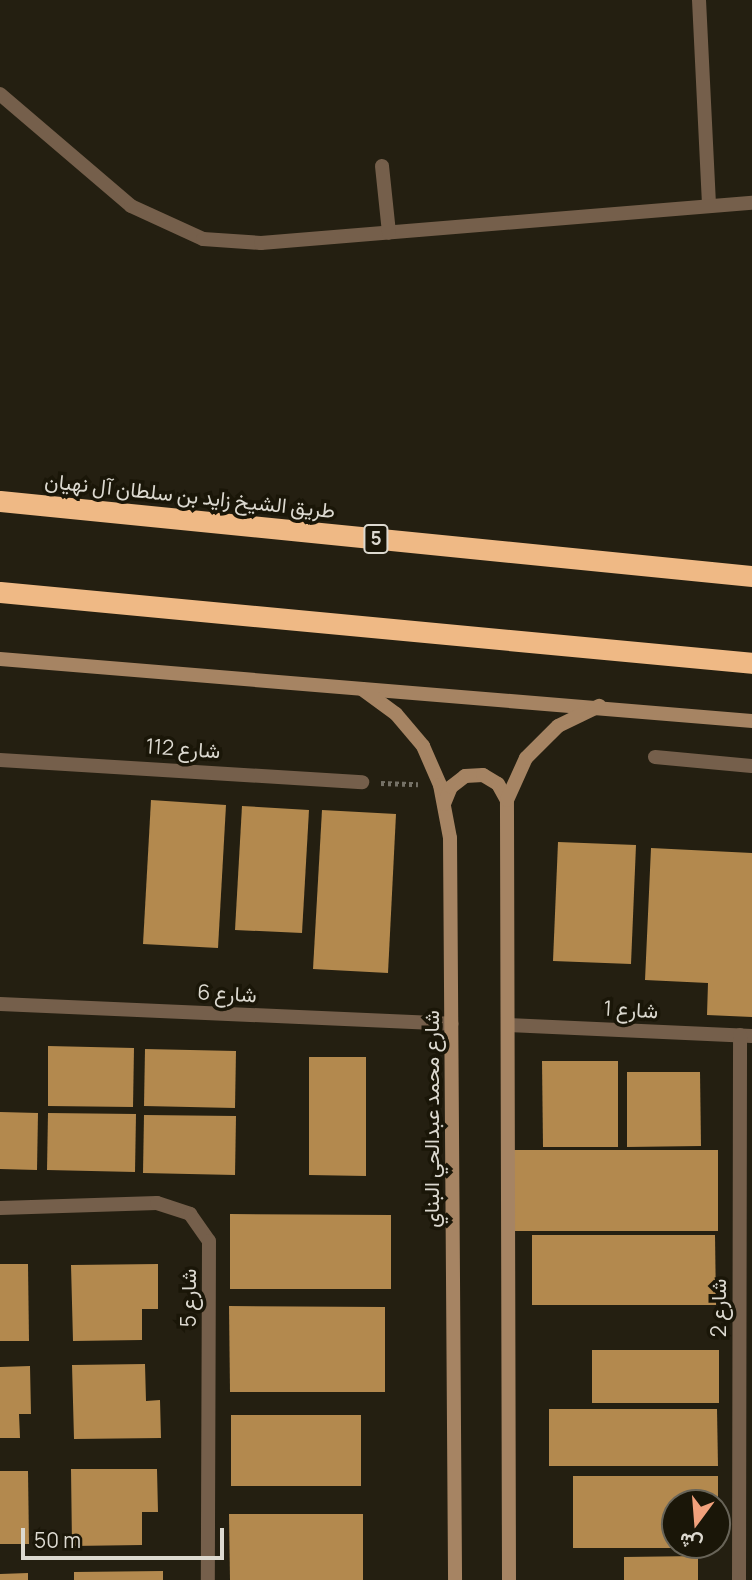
<!DOCTYPE html>
<html>
<head>
<meta charset="utf-8">
<style>
	body { margin:0 }
	#map { position:relative; width:752px; height:1580px; overflow:hidden; background:#241f11; font-family:Manrope,Vazirmatn,sans-serif }
	div>[style] { position:absolute }
	.building>* { inset:0; background:#b3894e }
	.path>* { height:4.5px; margin-top:-2.25px; transform-origin:0; background:repeating-linear-gradient(90deg,#757166 0 3.5px,transparent 0 7px) }
	.lane>* { height:14px; margin:-7px; padding:0 7px; transform-origin:7px; border-radius:7px; background:#755f4b }
	.street>* { height:14px; margin:-7px; padding:0 7px; transform-origin:7px; border-radius:7px; background:#755f4b }
	.secondary>* { height:14px; margin:-7px; padding:0 7px; transform-origin:7px; border-radius:7px; background:#a68463 }
	.highway>* { height:21px; margin:-10.5px; padding:0 10.5px; transform-origin:10.5px; border-radius:10.5px; background:#efb985 }
	span { translate:-50% -50%; white-space:nowrap; text-align:center; line-height:1.15; -webkit-text-stroke:7px #1a1608; paint-order:stroke }
	.shield-label span { padding:2px 5px; background:#1a1608; border:2px solid; border-radius:5px; -webkit-text-stroke-width:0 }
	.shield-label { font-size:19px; color:#dcd9d0; font-weight:700 }
	.street-label { font-size:21px; color:#dcd9d0 }
	.north { position:absolute; left:661px; top:1489px; width:70px; height:70px; box-sizing:border-box; background:#1a1608; border:2px solid #686458; border-radius:50%; rotate:196deg; font-size:19px; font-weight:700; line-height:28px; text-align:center; color:#dcd9d0 }
	.north::after { content:''; display:block; margin:auto; width:24px; height:32px; background:#f1a17c; clip-path:polygon(50% 0,100% 100%,50% 72%,0 100%) }
	.scale { position:absolute; left:21px; top:1528px; width:203px; height:32px; box-sizing:border-box; border:4px solid #dcd9d0; border-top:0; padding-left:9px; font-size:21px; line-height:24px; white-space:nowrap; color:#dcd9d0; -webkit-text-stroke:5px #1a1608; paint-order:stroke }
</style>
</head>
<body>
<div id="map">
	<div class="building">
		<div style="clip-path:polygon(151px 800px,226px 805px,218px 948px,143px 944px)"></div>
		<div style="clip-path:polygon(242px 806px,309px 810px,302px 933px,235px 930px)"></div>
		<div style="clip-path:polygon(322px 810px,396px 814px,388px 973px,313px 969px)"></div>
		<div style="clip-path:polygon(558px 842px,636px 845px,631px 964px,553px 961px)"></div>
		<div style="clip-path:polygon(651px 848px,752px 853px,752px 1017px,707px 1015px,708px 983px,645px 980px)"></div>
		<div style="clip-path:polygon(48px 1046px,134px 1048px,133px 1107px,48px 1106px)"></div>
		<div style="clip-path:polygon(145px 1049px,236px 1051px,235px 1108px,144px 1106px)"></div>
		<div style="clip-path:polygon(309px 1057px,366px 1057px,366px 1176px,309px 1175px)"></div>
		<div style="clip-path:polygon(542px 1061px,618px 1061px,618px 1147px,543px 1147px)"></div>
		<div style="clip-path:polygon(627px 1072px,700px 1072px,701px 1146px,627px 1147px)"></div>
		<div style="clip-path:polygon(0 1112px,38px 1113px,37px 1170px,0 1169px)"></div>
		<div style="clip-path:polygon(48px 1113px,136px 1114px,135px 1172px,47px 1170px)"></div>
		<div style="clip-path:polygon(144px 1115px,236px 1116px,235px 1175px,143px 1173px)"></div>
		<div style="clip-path:polygon(513px 1150px,718px 1150px,718px 1231px,513px 1231px)"></div>
		<div style="clip-path:polygon(230px 1214px,391px 1215px,391px 1289px,230px 1289px)"></div>
		<div style="clip-path:polygon(532px 1235px,715px 1235px,716px 1305px,532px 1305px)"></div>
		<div style="clip-path:polygon(0 1264px,28px 1264px,29px 1341px,0 1341px)"></div>
		<div style="clip-path:polygon(158px 1264px,158px 1309px,142px 1309px,142px 1340px,73px 1341px,71px 1265px)"></div>
		<div style="clip-path:polygon(229px 1306px,385px 1307px,385px 1392px,230px 1392px)"></div>
		<div style="clip-path:polygon(592px 1350px,719px 1350px,719px 1403px,592px 1403px)"></div>
		<div style="clip-path:polygon(145px 1364px,146px 1401px,160px 1400px,161px 1438px,74px 1439px,72px 1365px)"></div>
		<div style="clip-path:polygon(30px 1366px,31px 1414px,19px 1414px,20px 1438px,0 1438px,0 1367px)"></div>
		<div style="clip-path:polygon(549px 1409px,717px 1409px,718px 1466px,549px 1466px)"></div>
		<div style="clip-path:polygon(231px 1415px,361px 1415px,361px 1486px,231px 1486px)"></div>
		<div style="clip-path:polygon(71px 1469px,157px 1469px,158px 1512px,142px 1512px,142px 1545px,72px 1546px)"></div>
		<div style="clip-path:polygon(0 1471px,28px 1471px,29px 1544px,0 1544px)"></div>
		<div style="clip-path:polygon(573px 1476px,718px 1476px,718px 1503px,675px 1503px,675px 1545px,718px 1548px,573px 1548px)"></div>
		<div style="clip-path:polygon(229px 1514px,363px 1514px,363px 1580px,230px 1580px)"></div>
		<div style="clip-path:polygon(698px 1556px,698px 1580px,624px 1580px,624px 1557px)"></div>
		<div style="clip-path:polygon(163px 1571px,163px 1580px,74px 1580px,74px 1572px)"></div>
		<div style="clip-path:polygon(28px 1573px,28px 1580px,0 1580px,0 1574px)"></div>
	</div>
	<div class="path">
		<div style="left:381px;top:783px;width:37px;rotate:2deg"></div>
	</div>
	<div class="lane">
		<div style="left:699px;top:0;width:206px;rotate:87.2deg"></div>
		<div style="left:0;top:94px;width:172px;rotate:40.5deg"></div>
		<div style="left:131px;top:206px;width:79px;rotate:24.6deg"></div>
		<div style="left:203px;top:239px;width:58px;rotate:3.9deg"></div>
		<div style="left:261px;top:243px;width:493px;rotate:-4.7deg"></div>
		<div style="left:382px;top:166px;width:67px;rotate:84deg"></div>
		<div style="left:655px;top:757px;width:97px;rotate:5.3deg"></div>
	</div>
	<div class="street">
		<div style="left:0;top:760px;width:363px;rotate:3.5deg"></div>
		<div style="left:0;top:1004px;width:452px;rotate:2.5deg"></div>
		<div style="left:508px;top:1025px;width:244px;rotate:2.6deg"></div>
		<div style="left:0;top:1208px;width:157px;rotate:-1.8deg"></div>
		<div style="left:157px;top:1203px;width:35px;rotate:18deg"></div>
		<div style="left:190px;top:1214px;width:33px;rotate:55deg"></div>
		<div style="left:209px;top:1241px;width:339px;rotate:90.2deg"></div>
		<div style="left:739px;top:1580px;width:545px;rotate:-89.89deg"></div>
	</div>
	<div class="secondary">
		<div style="left:0;top:659px;width:755px;rotate:4.71deg"></div>
		<div style="left:362px;top:689px;width:42px;rotate:36.3deg"></div>
		<div style="left:396px;top:714px;width:42px;rotate:49.8deg"></div>
		<div style="left:423px;top:746px;width:43px;rotate:66.4deg"></div>
		<div style="left:440px;top:785px;width:54px;rotate:79.3deg"></div>
		<div style="left:450px;top:838px;width:742px;rotate:89.61deg"></div>
		<div style="left:444px;top:804px;width:18px;rotate:-68deg"></div>
		<div style="left:451px;top:787px;width:18px;rotate:-38deg"></div>
		<div style="left:465px;top:776px;width:18px;rotate:-3deg"></div>
		<div style="left:483px;top:775px;width:17px;rotate:31deg"></div>
		<div style="left:498px;top:784px;width:18px;rotate:61deg"></div>
		<div style="left:509px;top:1580px;width:780px;rotate:-90.15deg"></div>
		<div style="left:507px;top:800px;width:46px;rotate:-65.7deg"></div>
		<div style="left:526px;top:758px;width:45px;rotate:-45deg"></div>
		<div style="left:558px;top:726px;width:46px;rotate:-26deg"></div>
	</div>
	<div class="highway">
		<div style="left:0;top:501px;width:756px;rotate:5.7deg"></div>
		<div style="left:0;top:592px;width:755px;rotate:5.39deg"></div>
	</div>
	<div class="shield-label">
		<span style="left:376px;top:539px">5</span>
	</div>
	<div class="street-label">
		<span style="left:190px;top:495px;rotate:6deg">طريق الشيخ زايد بن سلطان آل نهيان</span>
		<span style="left:183px;top:748px;rotate:4deg">شارع 112</span>
		<span style="left:227px;top:993px;rotate:3deg">شارع 6</span>
		<span style="left:631px;top:1009px;rotate:3deg">شارع 1</span>
		<span style="left:431px;top:1119px;rotate:-90deg">شارع محمد عبدالحي البناي</span>
		<span style="left:188px;top:1298px;rotate:-90deg">شارع 5</span>
		<span style="left:718px;top:1308px;rotate:-90deg">شارع 2</span>
	</div>
	<div class="north">ش</div>
	<div class="scale">50 m</div>
</div>
</body>
</html>
